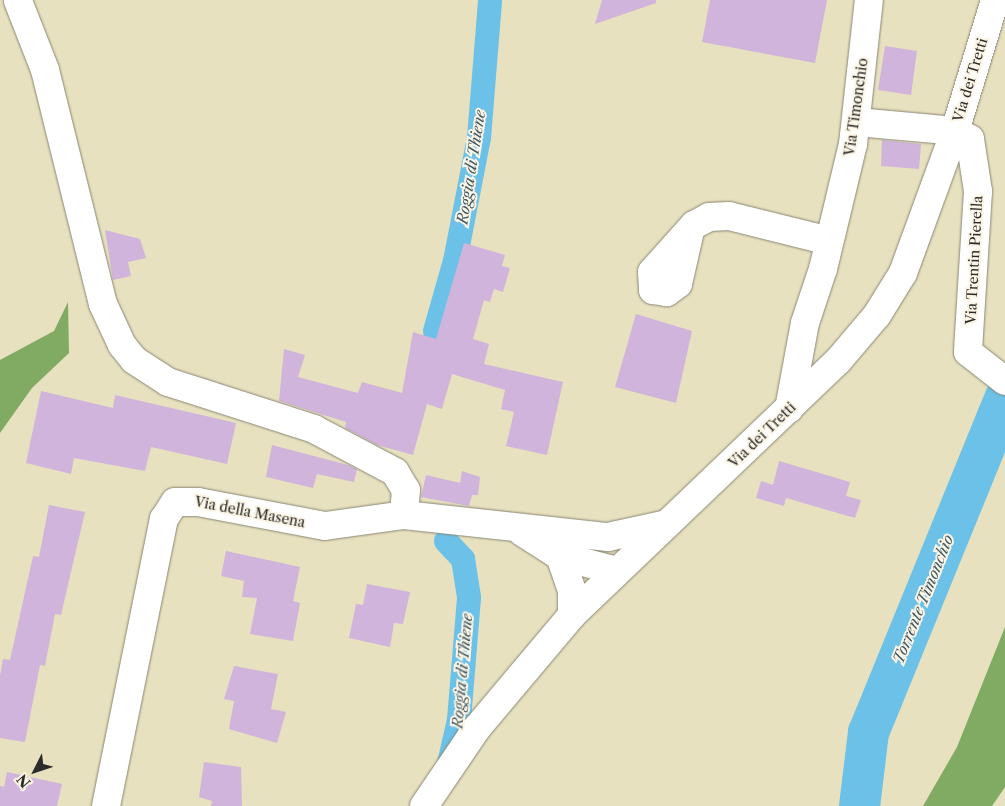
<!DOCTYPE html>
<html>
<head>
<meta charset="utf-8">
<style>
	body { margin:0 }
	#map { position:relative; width:1005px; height:806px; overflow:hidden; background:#e7e1bf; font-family:"Libre Caslon Text",serif }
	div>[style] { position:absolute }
	.forest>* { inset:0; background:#81aa62 }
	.canal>* { height:24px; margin:-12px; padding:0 12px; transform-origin:12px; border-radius:12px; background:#6bc1e8 }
	.river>* { height:41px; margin:-20.5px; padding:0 20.5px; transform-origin:20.5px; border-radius:20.5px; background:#6bc1e8 }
	.building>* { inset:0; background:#d0b4db }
	.roads { filter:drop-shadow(0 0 1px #898675) drop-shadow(0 0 1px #898675) }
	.minor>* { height:28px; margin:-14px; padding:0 14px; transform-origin:14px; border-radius:14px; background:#fff }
	.tertiary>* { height:28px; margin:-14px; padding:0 14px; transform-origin:14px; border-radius:14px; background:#fff }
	span { translate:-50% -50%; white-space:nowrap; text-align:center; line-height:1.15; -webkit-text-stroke:4px #fcf5e5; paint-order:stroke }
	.street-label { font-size:14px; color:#2b2b2b }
	.water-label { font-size:15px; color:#3e5864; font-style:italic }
	.north { position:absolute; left:10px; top:746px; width:50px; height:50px; -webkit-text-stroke:4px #fcf5e5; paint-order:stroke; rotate:229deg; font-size:14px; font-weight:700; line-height:20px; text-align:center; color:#2b2b2b }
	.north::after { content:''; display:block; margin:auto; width:18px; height:22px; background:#2b2b2b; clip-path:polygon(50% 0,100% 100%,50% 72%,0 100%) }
</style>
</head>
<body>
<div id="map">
	<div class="forest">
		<div style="clip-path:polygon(68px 302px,69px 353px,32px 388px,0 433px,0 360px,54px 331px)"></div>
		<div style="clip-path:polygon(1005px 627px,1005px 787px,992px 806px,923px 806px,957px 747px)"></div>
	</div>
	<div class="canal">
		<div style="left:435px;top:331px;width:73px;rotate:-74.1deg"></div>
		<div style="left:455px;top:261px;width:125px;rotate:-79deg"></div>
		<div style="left:479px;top:138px;width:138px;rotate:-85.4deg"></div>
		<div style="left:446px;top:541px;width:25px;rotate:47deg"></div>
		<div style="left:463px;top:559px;width:39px;rotate:81deg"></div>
		<div style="left:469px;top:598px;width:122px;rotate:94.7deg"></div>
		<div style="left:459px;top:720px;width:49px;rotate:102.9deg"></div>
	</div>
	<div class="river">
		<div style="left:859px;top:806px;width:75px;rotate:-83.1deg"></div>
		<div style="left:868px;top:732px;width:362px;rotate:-67.8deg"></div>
	</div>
	<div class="building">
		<div style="clip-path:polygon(602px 0,656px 0,656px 3px,595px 24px)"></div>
		<div style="clip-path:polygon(710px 0,827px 0,815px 63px,702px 42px)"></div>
		<div style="clip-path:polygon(885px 46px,917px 51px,911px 95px,878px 90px)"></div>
		<div style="clip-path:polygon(882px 140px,921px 144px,919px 169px,881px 166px)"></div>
		<div style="clip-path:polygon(105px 230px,140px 239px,146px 258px,128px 262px,131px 276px,113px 280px)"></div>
		<div style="clip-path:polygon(464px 243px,505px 255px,502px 266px,510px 268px,503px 292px,494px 289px,490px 302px,484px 300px,473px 339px,489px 344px,484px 364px,563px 382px,547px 455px,506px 446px,514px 412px,501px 409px,505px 390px,452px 374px,442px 409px,427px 404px,413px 455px,377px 445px,345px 428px,346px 422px,279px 401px,284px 349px,305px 355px,298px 377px,358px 393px,362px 382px,402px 393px,413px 332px,436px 339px)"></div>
		<div style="clip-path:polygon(636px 314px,692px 331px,676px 403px,615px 387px)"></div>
		<div style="clip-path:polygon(41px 391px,113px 408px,115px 395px,236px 423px,227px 464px,151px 447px,145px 471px,74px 458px,71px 474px,26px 463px)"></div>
		<div style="clip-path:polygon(272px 445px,348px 465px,357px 469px,354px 482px,317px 474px,313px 488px,266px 477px)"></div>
		<div style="clip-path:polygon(779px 461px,850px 482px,846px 496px,861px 500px,855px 518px,786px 498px,784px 506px,756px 498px,761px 481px,773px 485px)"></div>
		<div style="clip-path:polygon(462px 471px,480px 477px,478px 495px,472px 495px,469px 506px,421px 497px,426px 475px,460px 483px)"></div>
		<div style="clip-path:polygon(49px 505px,85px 512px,61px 615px,55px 614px,45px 666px,40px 665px,25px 742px,0 738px,0 676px,3px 659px,10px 660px,33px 556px,39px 557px)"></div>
		<div style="clip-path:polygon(226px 551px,300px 567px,293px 601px,300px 603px,293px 641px,250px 634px,257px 598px,242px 597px,244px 581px,221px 576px)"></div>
		<div style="clip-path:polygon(367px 584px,410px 592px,403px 624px,394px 623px,390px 647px,349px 638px,356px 604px,363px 605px)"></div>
		<div style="clip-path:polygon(234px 666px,278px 674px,271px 709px,286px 712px,277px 743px,229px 729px,234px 701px,224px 699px)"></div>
		<div style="clip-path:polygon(204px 762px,241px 767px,242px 806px,211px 806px,212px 801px,199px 797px)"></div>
		<div style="clip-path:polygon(7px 772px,62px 784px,57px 806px,0 806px,0 786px,4px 787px)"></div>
	</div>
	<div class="roads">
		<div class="minor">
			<div style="left:18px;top:1px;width:74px;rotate:68.6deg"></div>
			<div style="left:45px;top:70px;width:241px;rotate:76.1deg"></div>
			<div style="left:103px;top:304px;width:45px;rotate:65.1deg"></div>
			<div style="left:122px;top:345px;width:19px;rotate:51deg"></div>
			<div style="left:134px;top:360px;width:40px;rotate:32.9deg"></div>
			<div style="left:168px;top:382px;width:153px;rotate:17.8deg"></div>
			<div style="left:314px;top:429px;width:92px;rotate:28deg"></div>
			<div style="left:395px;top:472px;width:21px;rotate:59deg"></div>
			<div style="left:406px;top:490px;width:25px;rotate:95deg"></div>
			<div style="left:857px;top:122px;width:98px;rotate:5.2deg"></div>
			<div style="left:955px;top:131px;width:17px;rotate:28deg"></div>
			<div style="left:970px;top:139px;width:53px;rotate:81.3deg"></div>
			<div style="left:978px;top:191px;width:161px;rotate:93.6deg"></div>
			<div style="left:968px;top:352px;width:47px;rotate:38.1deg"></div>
			<div style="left:690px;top:231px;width:54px;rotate:102.8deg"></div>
			<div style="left:678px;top:284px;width:14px;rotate:144deg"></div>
			<div style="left:667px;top:292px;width:14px;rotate:-172deg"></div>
			<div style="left:653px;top:290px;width:18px;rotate:-93deg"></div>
			<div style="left:652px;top:272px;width:63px;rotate:-48.2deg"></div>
			<div style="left:694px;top:225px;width:17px;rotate:-28deg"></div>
			<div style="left:709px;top:217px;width:20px;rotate:-3deg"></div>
			<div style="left:729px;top:216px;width:103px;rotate:14deg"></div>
			<div style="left:789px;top:409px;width:87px;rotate:-79.5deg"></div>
			<div style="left:805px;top:323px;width:57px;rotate:-71.6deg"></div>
			<div style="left:823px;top:269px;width:129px;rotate:-76.5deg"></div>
			<div style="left:853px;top:144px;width:145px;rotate:-83.7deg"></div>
			<div style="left:522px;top:532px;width:45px;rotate:32.3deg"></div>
			<div style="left:560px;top:556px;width:59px;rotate:14.7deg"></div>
			<div style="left:560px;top:556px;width:37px;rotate:71deg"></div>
			<div style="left:572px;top:591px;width:24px;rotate:90deg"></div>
			<div style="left:106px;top:806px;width:293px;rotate:-78.6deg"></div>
			<div style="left:164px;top:519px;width:20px;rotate:-57deg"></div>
			<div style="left:175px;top:502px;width:23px"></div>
			<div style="left:198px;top:502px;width:129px;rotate:10.7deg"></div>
			<div style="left:325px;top:526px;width:80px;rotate:-7.9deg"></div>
			<div style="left:404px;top:515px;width:205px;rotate:6.2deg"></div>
			<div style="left:608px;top:537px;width:60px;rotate:-12.4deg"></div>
		</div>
		<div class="tertiary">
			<div style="left:424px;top:806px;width:94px;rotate:-55.8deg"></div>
			<div style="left:477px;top:728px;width:148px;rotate:-49.9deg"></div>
			<div style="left:572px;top:615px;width:368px;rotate:-43.7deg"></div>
			<div style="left:838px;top:361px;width:60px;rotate:-49.7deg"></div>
			<div style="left:877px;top:315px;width:49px;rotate:-58.2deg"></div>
			<div style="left:903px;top:273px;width:151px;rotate:-69.9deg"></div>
			<div style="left:955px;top:131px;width:137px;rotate:-73deg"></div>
		</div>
	</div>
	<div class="street-label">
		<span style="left:970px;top:80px;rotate:-73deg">Via dei Tretti</span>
		<span style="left:856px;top:107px;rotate:-82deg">Via Timonchio</span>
		<span style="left:974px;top:260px;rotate:-87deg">Via Trentin Pierella</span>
		<span style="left:762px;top:435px;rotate:-44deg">Via dei Tretti</span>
		<span style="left:250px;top:512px;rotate:11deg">Via della Masena</span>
	</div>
	<div class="water-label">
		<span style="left:471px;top:167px;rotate:-81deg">Roggia di Thiene</span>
		<span style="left:923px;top:599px;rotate:-68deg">Torrente Timonchio</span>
		<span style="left:462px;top:671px;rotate:-85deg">Roggia di Thiene</span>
	</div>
	<div class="north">N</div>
</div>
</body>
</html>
